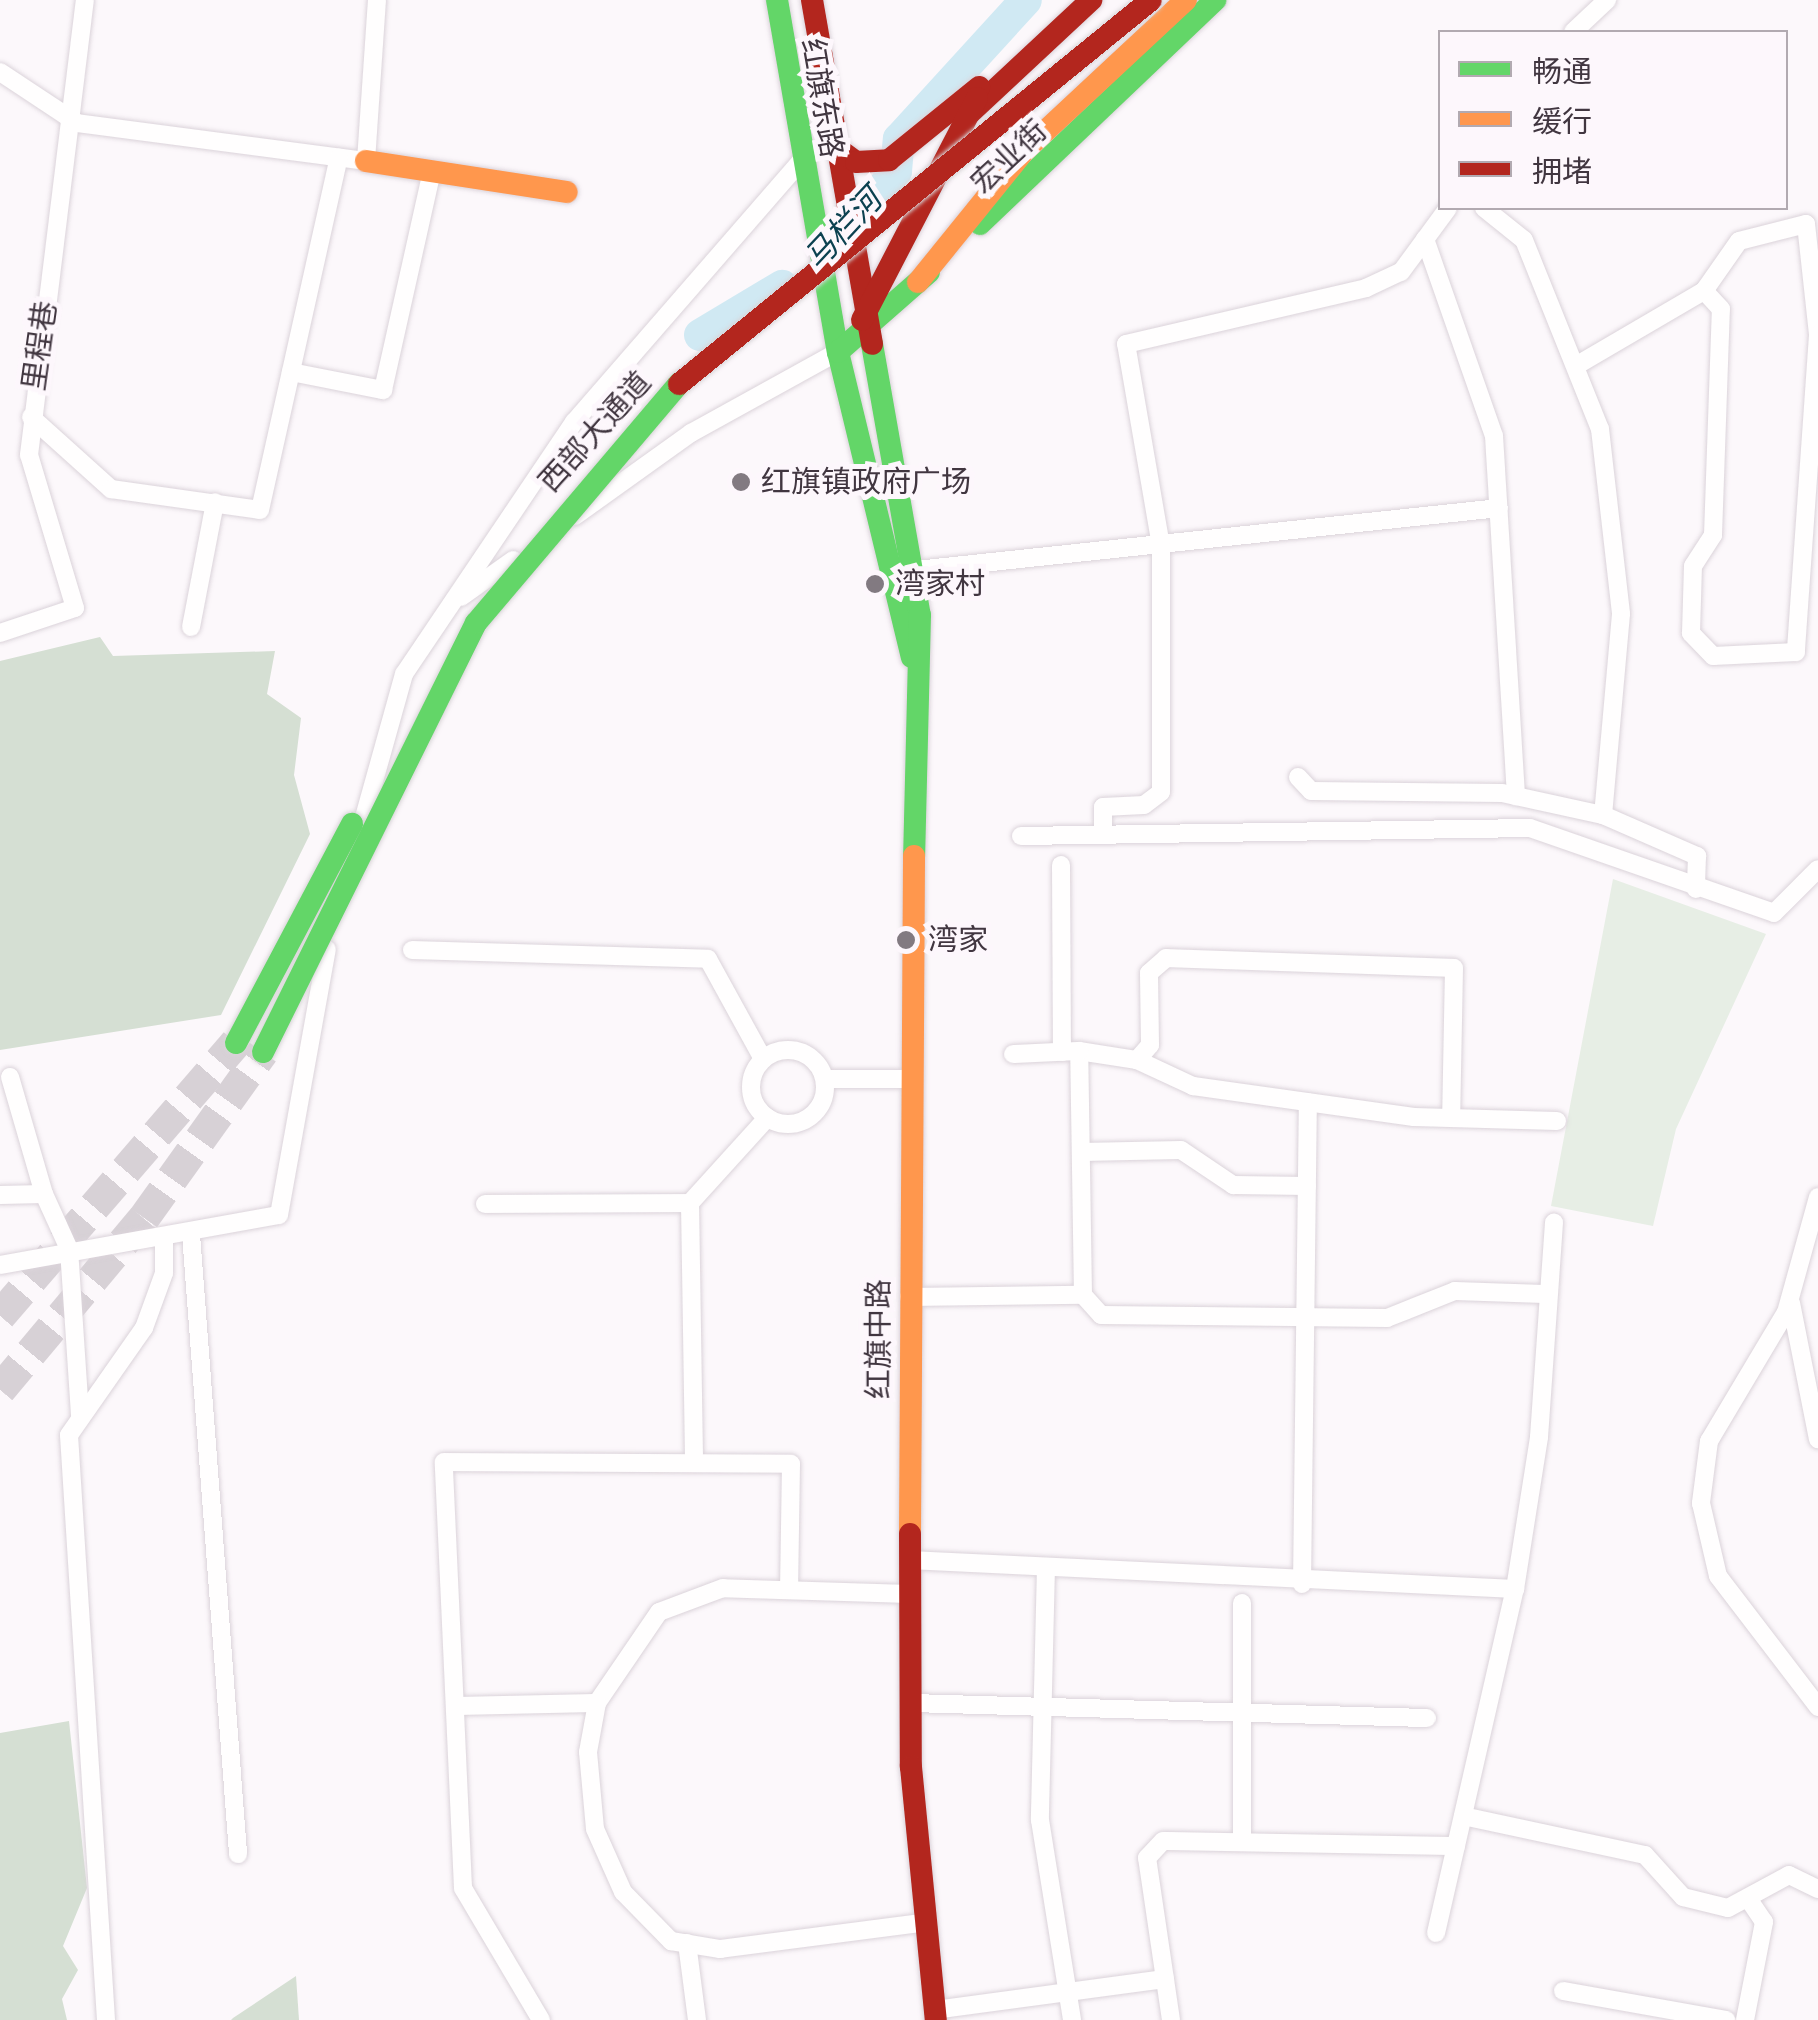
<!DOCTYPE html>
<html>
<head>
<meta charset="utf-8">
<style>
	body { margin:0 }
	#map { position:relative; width:1818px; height:2020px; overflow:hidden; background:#fcf8fb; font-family:Arial,"Noto Sans SC",sans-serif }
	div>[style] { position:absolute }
	.green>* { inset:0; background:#e7eee5 }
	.forest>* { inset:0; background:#d5dfd3 }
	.river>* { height:32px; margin:-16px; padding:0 16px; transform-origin:16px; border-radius:16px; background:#d0e9f3 }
	.highway-tunnel>* { height:32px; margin-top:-16px; transform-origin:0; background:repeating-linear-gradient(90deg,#d7d1d6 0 32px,transparent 0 48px) }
	.roads { filter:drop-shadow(0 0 2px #dbd3da) drop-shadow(0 0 2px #dbd3da) }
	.street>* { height:18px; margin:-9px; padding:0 9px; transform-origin:9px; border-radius:9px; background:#fffefe }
	.street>.ring { margin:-9px; padding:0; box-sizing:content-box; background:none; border:18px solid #fffefe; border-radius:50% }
	.fast>* { height:22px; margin:-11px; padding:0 11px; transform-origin:11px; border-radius:11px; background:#63d668 }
	.slow>* { height:22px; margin:-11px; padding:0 11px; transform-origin:11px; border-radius:11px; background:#ff974d }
	.jam>* { height:22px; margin:-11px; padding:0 11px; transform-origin:11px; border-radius:11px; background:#b3261e }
	.bridges { filter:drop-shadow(0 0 2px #d8d4d7) drop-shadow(0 0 2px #d8d4d7) }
	.fast-bridge>* { height:22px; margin:-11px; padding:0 11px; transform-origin:11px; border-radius:11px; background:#63d668 }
	.jam-bridge>* { height:22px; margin:-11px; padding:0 11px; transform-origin:11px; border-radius:11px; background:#b3261e }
	.dots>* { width:28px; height:28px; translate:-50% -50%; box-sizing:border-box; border:5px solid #fdf7fc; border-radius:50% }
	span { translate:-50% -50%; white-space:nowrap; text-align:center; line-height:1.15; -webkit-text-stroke:10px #fdf7fc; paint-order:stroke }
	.street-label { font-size:30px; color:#413640 }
	.poi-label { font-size:30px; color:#413640 }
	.left { translate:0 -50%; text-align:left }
	.water-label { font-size:32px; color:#0c4150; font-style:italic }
	.legend { position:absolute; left:1438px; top:30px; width:350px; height:180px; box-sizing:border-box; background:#fdf7fc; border:2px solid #b2aab1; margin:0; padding:12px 18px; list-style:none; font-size:30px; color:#413640 }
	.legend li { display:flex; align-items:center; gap:20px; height:50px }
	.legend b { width:50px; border:2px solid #b2aab1 }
</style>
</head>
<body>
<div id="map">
	<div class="green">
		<div style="clip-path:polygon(1613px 879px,1766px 934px,1676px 1129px,1653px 1226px,1551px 1206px)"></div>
	</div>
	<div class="forest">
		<div style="clip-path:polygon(100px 637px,113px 656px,275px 651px,267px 694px,301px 718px,294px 775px,310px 834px,221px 1015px,0 1050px,0 661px)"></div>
		<div style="clip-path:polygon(69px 1721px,87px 1888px,63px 1946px,78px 1970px,62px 1999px,67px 2020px,0 2020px,0 1733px)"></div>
		<div style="clip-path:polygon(296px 1976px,299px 2020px,231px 2020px,233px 2018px)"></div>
	</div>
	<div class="river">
		<div style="left:837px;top:244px;width:94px;rotate:-51.1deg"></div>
		<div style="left:896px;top:171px;width:32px;rotate:-85deg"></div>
		<div style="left:899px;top:139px;width:188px;rotate:-47.6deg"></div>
		<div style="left:700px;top:335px;width:96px;rotate:-30.9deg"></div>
	</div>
	<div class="highway-tunnel">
		<div style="left:0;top:1316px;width:361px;rotate:-49.2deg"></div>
		<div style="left:0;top:1390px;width:224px;rotate:-50.1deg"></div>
		<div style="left:144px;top:1218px;width:204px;rotate:-54.4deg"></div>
	</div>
	<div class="roads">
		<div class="street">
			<div style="left:1573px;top:32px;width:47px;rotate:-43.3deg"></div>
			<div style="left:0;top:72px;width:92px;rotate:33.5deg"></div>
			<div style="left:77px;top:123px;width:291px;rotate:7.5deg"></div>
			<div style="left:366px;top:161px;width:161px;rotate:-86.1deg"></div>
			<div style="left:1484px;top:208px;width:51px;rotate:38.7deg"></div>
			<div style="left:1524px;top:240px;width:204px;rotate:68.1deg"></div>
			<div style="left:1600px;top:429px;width:186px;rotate:83.5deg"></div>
			<div style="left:1621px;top:614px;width:202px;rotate:95.1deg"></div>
			<div style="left:1425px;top:239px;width:209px;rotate:70.7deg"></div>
			<div style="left:1494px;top:436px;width:361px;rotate:86.5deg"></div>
			<div style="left:1579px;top:364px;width:145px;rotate:-30.3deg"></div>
			<div style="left:1704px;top:291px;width:61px;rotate:-55deg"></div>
			<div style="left:1739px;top:241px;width:69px;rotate:-14.2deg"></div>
			<div style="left:1806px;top:224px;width:112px;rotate:83.8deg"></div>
			<div style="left:1818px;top:335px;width:318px;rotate:94deg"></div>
			<div style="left:1796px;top:652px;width:83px;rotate:177.2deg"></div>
			<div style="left:1713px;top:656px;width:32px;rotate:-134deg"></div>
			<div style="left:1691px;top:633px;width:67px;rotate:-88.3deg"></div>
			<div style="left:1693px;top:566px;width:37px;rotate:-57deg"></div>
			<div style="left:1713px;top:535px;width:226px;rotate:-88deg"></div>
			<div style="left:1721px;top:309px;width:25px;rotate:-133deg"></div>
			<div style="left:291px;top:372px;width:94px;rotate:11.1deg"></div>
			<div style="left:383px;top:390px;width:224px;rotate:-77.4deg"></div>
			<div style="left:31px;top:417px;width:108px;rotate:42deg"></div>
			<div style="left:111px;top:489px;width:150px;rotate:8deg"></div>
			<div style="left:260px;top:510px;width:361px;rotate:-77.4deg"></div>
			<div style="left:575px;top:516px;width:143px;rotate:-35.6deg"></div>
			<div style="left:691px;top:433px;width:168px;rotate:-28.9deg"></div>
			<div style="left:907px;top:571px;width:595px;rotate:-6.07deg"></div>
			<div style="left:461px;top:597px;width:64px;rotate:-35.4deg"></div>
			<div style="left:191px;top:627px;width:127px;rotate:-79.1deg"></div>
			<div style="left:0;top:633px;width:79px;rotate:-18.4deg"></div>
			<div style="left:75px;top:608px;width:160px;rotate:-106.7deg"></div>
			<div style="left:29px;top:455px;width:458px;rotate:-83deg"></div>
			<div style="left:1298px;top:777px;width:19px;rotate:47deg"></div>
			<div style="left:1311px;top:791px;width:191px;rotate:0.6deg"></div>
			<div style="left:1502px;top:793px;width:103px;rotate:12.3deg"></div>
			<div style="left:1603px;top:815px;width:103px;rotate:23.6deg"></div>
			<div style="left:1697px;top:856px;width:33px;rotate:92deg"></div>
			<div style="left:361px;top:828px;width:160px;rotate:-74.4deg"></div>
			<div style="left:404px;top:674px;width:304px;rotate:-56deg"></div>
			<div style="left:574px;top:422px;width:349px;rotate:-49deg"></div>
			<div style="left:1103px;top:833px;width:26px;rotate:-90deg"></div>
			<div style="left:1103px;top:807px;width:41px;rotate:-2.8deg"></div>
			<div style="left:1144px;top:805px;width:21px;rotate:-37deg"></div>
			<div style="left:1161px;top:792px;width:246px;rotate:-90deg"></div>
			<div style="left:1161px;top:546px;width:205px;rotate:-99.8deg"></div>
			<div style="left:1126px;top:344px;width:246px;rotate:-13.1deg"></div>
			<div style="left:1366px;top:288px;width:38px;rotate:-25deg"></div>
			<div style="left:1401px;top:272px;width:79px;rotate:-53.7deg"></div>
			<div style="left:1021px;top:836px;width:509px;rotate:-0.9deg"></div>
			<div style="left:1530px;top:828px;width:258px;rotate:19.2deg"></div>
			<div style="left:1774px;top:913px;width:62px;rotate:-45deg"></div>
			<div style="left:1061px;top:865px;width:187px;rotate:89.7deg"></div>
			<div style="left:412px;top:950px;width:296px;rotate:1.7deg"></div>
			<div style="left:708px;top:959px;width:114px;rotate:61.2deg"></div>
			<div class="ring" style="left:751px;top:1050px;width:56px;height:56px"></div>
			<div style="left:1079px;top:1051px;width:59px;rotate:8.8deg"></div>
			<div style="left:1137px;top:1060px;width:62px;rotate:24.9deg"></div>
			<div style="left:1193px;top:1086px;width:223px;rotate:8deg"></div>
			<div style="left:1414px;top:1117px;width:143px;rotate:1.6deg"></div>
			<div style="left:1137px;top:1060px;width:20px;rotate:-49deg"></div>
			<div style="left:1150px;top:1045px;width:72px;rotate:-90.8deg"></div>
			<div style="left:1149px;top:973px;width:23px;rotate:-41deg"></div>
			<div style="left:1166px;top:958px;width:288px;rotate:2deg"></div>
			<div style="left:1454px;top:968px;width:150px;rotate:91.1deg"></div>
			<div style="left:10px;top:1077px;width:122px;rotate:73.8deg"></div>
			<div style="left:825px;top:1079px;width:83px"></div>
			<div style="left:1081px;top:1152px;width:100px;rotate:-1.1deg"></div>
			<div style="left:1181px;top:1150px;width:63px;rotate:33.9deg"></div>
			<div style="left:1233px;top:1185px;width:74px;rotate:0.8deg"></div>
			<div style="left:0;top:1195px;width:44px;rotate:-1.3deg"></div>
			<div style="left:44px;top:1194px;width:60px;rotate:65.6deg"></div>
			<div style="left:69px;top:1249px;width:167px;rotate:86.2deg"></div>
			<div style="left:1818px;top:1197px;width:119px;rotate:105.5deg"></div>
			<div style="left:1786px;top:1312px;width:150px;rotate:120.8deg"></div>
			<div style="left:1709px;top:1441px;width:63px;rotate:97.4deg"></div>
			<div style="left:1701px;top:1503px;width:75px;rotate:76.9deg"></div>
			<div style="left:1718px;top:1576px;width:165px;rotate:52.6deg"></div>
			<div style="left:690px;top:1203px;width:259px;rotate:89.1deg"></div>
			<div style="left:485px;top:1204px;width:205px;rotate:-0.3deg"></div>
			<div style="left:690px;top:1203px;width:115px;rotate:-47.8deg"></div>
			<div style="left:191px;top:1234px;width:622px;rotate:85.66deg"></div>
			<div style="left:0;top:1265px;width:283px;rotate:-10.2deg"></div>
			<div style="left:279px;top:1215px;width:270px;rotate:-79.8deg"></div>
			<div style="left:1083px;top:1295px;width:27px;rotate:48deg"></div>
			<div style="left:1101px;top:1315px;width:286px;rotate:0.6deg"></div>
			<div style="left:1387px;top:1318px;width:73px;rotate:-21.7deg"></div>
			<div style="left:1455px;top:1291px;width:89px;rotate:1.9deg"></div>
			<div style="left:909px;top:1297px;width:174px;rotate:-0.7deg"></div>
			<div style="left:1083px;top:1295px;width:244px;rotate:-90.9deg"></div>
			<div style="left:1079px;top:1051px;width:66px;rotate:177.4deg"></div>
			<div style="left:1791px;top:1303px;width:139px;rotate:78.8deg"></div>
			<div style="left:909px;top:1560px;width:607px;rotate:2.74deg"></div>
			<div style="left:1046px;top:1567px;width:253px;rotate:91.4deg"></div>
			<div style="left:1040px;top:1820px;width:203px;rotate:80.9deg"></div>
			<div style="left:1302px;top:1584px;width:482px;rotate:-89.3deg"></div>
			<div style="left:909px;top:1594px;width:186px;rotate:-178.2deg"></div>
			<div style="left:723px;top:1588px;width:68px;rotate:159.4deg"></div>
			<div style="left:659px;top:1612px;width:110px;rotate:124.3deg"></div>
			<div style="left:597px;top:1703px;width:50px;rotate:100.4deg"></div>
			<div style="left:588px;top:1752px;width:77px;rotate:84.8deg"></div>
			<div style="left:595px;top:1829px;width:69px;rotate:66deg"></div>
			<div style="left:623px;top:1892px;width:69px;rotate:45.6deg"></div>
			<div style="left:671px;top:1941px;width:50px;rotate:9.3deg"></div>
			<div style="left:720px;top:1949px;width:202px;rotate:-7.4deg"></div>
			<div style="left:1242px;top:1603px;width:239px;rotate:90deg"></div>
			<div style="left:911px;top:1703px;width:516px;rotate:1.67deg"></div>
			<div style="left:455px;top:1706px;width:142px;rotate:-1.2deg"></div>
			<div style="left:1463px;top:1816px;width:186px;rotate:12.1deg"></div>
			<div style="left:1645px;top:1855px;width:57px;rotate:47.9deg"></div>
			<div style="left:1683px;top:1897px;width:46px;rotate:13.7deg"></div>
			<div style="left:1728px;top:1908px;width:69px;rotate:-28.4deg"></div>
			<div style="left:1789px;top:1875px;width:32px;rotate:26deg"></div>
			<div style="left:1436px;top:1933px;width:353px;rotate:-77.1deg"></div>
			<div style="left:1515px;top:1589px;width:154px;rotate:-81deg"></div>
			<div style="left:1539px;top:1437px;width:215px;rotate:-86deg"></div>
			<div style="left:687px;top:1943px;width:78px;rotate:82.6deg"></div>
			<div style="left:1563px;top:1991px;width:166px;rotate:10.1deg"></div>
			<div style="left:935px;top:2010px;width:232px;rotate:-7.7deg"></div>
			<div style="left:106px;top:2020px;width:586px;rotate:-93.62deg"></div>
			<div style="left:69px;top:1435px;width:131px;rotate:-55deg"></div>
			<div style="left:144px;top:1328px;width:59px;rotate:-70deg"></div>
			<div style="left:164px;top:1273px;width:34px;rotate:-90deg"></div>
			<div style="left:541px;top:2020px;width:153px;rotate:-120.6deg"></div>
			<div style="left:463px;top:1888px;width:426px;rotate:-92.6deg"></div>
			<div style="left:444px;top:1462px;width:347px;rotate:0.3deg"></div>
			<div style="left:791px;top:1464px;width:125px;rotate:90.9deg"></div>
			<div style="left:1171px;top:2020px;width:164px;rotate:-98.4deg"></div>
			<div style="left:1147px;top:1858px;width:23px;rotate:-47deg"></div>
			<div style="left:1163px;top:1841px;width:293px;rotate:1deg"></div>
			<div style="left:1745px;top:2020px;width:100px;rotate:-79deg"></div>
			<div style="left:1764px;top:1922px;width:23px;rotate:-124deg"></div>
		</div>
		<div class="fast">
			<div style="left:777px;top:0;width:357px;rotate:80.2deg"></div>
			<div style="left:838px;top:352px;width:314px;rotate:76.4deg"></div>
			<div style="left:980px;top:224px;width:325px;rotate:-43.6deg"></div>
			<div style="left:872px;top:344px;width:275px;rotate:80deg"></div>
			<div style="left:920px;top:615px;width:241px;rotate:91.4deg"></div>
			<div style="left:838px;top:352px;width:121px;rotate:-41.3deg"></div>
		</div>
		<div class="slow">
			<div style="left:366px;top:161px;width:203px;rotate:8.8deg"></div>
			<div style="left:918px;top:282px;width:170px;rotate:-51deg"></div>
			<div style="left:1025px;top:150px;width:220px;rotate:-43deg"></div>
			<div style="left:910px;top:1534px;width:678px;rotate:-89.66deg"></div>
		</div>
		<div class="jam">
			<div style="left:812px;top:0;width:349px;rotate:80.1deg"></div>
			<div style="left:970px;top:113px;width:166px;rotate:-43deg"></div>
			<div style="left:830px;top:143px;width:32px;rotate:36deg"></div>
			<div style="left:856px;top:162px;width:33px;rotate:-3deg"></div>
			<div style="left:889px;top:160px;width:116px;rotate:-39deg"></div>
			<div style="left:862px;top:320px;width:250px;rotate:-62.6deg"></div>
			<div style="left:910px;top:1534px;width:233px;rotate:89.8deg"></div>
			<div style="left:911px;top:1767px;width:254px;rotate:84.4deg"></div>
		</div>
	</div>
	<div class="bridges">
		<div class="fast-bridge">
			<div style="left:236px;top:1043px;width:248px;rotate:-62.1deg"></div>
			<div style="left:263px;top:1052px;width:479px;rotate:-63.6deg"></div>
			<div style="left:476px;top:623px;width:314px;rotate:-49.7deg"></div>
		</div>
		<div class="jam-bridge">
			<div style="left:679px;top:384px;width:608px;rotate:-39.13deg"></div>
		</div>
	</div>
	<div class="dots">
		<div style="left:741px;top:482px;background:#827a81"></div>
		<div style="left:875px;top:584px;background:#827a81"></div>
		<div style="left:906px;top:940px;background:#827a81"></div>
	</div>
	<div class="street-label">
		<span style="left:822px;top:98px;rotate:80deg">红旗东路</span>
		<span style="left:1009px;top:157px;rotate:-43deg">宏业街</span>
		<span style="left:40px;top:346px;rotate:-82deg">里程巷</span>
		<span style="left:595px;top:432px;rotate:-48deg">西部大通道</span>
		<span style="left:879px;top:1339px;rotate:-90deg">红旗中路</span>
	</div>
	<div class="poi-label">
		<span class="left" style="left:761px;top:482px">红旗镇政府广场</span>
		<span class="left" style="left:895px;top:584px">湾家村</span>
		<span class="left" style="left:928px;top:940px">湾家</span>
	</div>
	<div class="water-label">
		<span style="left:843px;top:229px;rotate:-47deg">马栏河</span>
	</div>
	<ul class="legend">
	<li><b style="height:12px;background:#63d668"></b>畅通</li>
	<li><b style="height:12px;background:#ff974d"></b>缓行</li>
	<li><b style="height:12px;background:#b3261e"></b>拥堵</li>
	</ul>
</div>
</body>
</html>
